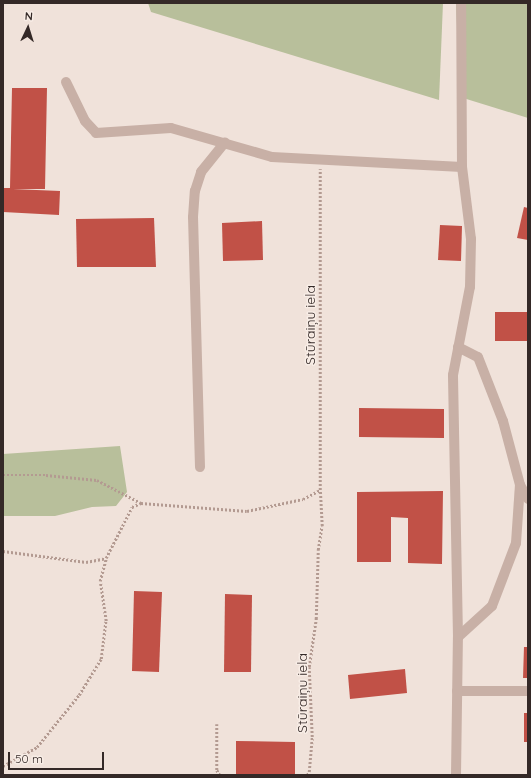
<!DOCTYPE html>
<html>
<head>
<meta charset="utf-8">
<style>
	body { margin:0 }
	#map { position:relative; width:531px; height:778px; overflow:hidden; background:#f0e2da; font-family:Quicksand,sans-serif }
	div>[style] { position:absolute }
	.green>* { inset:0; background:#b8bf9b }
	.building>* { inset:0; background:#c15147 }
	.path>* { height:2.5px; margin-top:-1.25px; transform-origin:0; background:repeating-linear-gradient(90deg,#b39a91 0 2px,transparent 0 4px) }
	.minor>* { height:10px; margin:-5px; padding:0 5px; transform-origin:5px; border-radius:5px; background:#c8b0a6 }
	span { translate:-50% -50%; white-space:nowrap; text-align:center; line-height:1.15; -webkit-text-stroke:3px #f8ede6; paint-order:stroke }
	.street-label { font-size:14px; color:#342927 }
	.frame { position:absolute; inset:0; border:4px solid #342927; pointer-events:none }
	.north { position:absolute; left:8px; top:8px; width:40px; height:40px; -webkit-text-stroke:3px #f8ede6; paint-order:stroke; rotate:4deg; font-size:11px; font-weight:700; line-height:16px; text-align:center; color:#342927 }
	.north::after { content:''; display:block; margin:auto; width:14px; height:18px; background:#342927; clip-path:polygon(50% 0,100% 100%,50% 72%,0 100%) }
	.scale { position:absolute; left:8px; top:752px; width:96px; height:18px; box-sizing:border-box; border:2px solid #342927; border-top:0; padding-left:5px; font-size:12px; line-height:14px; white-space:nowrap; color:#342927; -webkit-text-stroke:3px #f8ede6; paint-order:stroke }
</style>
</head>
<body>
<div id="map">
	<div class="green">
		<div style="clip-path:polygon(148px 3px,443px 3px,439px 100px,151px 12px)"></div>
		<div style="clip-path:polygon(456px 3px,528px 3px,528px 118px,460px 97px)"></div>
		<div style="clip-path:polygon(120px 446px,127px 492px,116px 506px,92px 507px,55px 516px,3px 516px,3px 454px)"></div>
	</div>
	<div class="building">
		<div style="clip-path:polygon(12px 88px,47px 88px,45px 189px,13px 189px,60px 191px,59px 215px,3px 212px,3px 188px,10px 188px)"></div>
		<div style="clip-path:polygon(524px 207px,528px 208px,528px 240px,517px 238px)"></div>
		<div style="clip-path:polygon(154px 218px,156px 267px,77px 267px,76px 219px)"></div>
		<div style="clip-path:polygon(262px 221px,263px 260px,223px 261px,222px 223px)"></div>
		<div style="clip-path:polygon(440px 225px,462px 226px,461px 261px,438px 260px)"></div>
		<div style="clip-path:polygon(495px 312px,528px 312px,528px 341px,495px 341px)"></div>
		<div style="clip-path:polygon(359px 408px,444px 409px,444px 438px,359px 437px)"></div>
		<div style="clip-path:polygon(443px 491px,442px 564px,408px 563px,408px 518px,391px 517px,391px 562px,357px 562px,357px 492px)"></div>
		<div style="clip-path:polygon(134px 591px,162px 592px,159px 672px,132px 671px)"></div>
		<div style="clip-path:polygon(225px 594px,252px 595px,251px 672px,224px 672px)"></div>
		<div style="clip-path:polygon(524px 647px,528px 647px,528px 678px,523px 678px)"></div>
		<div style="clip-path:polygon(405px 669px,407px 693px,350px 699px,348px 675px)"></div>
		<div style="clip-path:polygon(524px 713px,528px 713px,528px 742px,524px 742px)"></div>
		<div style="clip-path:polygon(236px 741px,295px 742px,295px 775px,236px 775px)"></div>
	</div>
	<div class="path">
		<div style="left:3px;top:475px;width:43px"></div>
		<div style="left:46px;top:475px;width:51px;rotate:5.6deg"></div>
		<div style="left:97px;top:480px;width:50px;rotate:27.6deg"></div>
		<div style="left:141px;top:503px;width:106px;rotate:4.3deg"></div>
		<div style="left:247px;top:511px;width:57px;rotate:-12.1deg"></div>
		<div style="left:303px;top:499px;width:19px;rotate:-28deg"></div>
		<div style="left:3px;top:551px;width:84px;rotate:7.5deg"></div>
		<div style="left:86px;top:562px;width:20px;rotate:-11deg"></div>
		<div style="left:106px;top:558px;width:57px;rotate:-63deg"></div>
		<div style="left:132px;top:507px;width:10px;rotate:-24deg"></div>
		<div style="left:217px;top:724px;width:46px;rotate:90deg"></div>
		<div style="left:217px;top:770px;width:6px;rotate:59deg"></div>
		<div style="left:3px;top:766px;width:39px;rotate:-29deg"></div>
		<div style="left:37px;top:747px;width:67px;rotate:-51.1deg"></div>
		<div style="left:79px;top:695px;width:42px;rotate:-58.6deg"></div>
		<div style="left:101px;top:659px;width:38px;rotate:-83deg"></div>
		<div style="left:106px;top:621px;width:40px;rotate:-98.5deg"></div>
		<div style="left:100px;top:581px;width:24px;rotate:-75deg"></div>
		<div style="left:307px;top:775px;width:4px;rotate:-56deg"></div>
		<div style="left:309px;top:772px;width:35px;rotate:-85deg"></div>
		<div style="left:312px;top:737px;width:70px;rotate:-92.5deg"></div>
		<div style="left:309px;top:667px;width:49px;rotate:-81.7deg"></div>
		<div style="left:316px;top:619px;width:69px;rotate:-88.3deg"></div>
		<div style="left:318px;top:550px;width:24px;rotate:-81deg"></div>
		<div style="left:322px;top:526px;width:36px;rotate:-93deg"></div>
		<div style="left:320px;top:490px;width:321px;rotate:-90deg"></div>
	</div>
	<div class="minor">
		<div style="left:66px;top:82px;width:43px;rotate:64deg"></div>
		<div style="left:85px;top:121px;width:16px;rotate:47deg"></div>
		<div style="left:96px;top:133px;width:75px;rotate:-3.8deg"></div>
		<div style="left:171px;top:128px;width:105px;rotate:16deg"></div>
		<div style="left:272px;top:157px;width:190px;rotate:3deg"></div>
		<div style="left:458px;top:347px;width:22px;rotate:27deg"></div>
		<div style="left:478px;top:357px;width:69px;rotate:68.7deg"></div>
		<div style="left:503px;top:421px;width:66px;rotate:75.1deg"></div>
		<div style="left:520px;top:485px;width:16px;rotate:60deg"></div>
		<div style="left:200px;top:467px;width:250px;rotate:-91.6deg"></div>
		<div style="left:193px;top:217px;width:26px;rotate:-86deg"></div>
		<div style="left:195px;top:191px;width:20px;rotate:-72deg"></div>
		<div style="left:201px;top:172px;width:38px;rotate:-51deg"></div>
		<div style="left:458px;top:637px;width:46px;rotate:-42.4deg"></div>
		<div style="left:492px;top:606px;width:67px;rotate:-69.1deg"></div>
		<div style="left:516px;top:543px;width:58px;rotate:-86.1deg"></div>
		<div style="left:457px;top:691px;width:71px"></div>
		<div style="left:456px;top:775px;width:138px;rotate:-89.2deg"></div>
		<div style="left:458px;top:637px;width:262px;rotate:-91.1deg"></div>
		<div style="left:453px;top:375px;width:90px;rotate:-79.1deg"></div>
		<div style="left:470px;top:287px;width:48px;rotate:-88.8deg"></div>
		<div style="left:471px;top:239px;width:73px;rotate:-97.1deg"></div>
		<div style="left:462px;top:167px;width:164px;rotate:-90.3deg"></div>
	</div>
	<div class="street-label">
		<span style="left:310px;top:325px;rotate:-90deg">Stūraiņu iela</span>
		<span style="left:302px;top:693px;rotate:-90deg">Stūraiņu iela</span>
	</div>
	<div class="frame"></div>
	<div class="north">N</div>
	<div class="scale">50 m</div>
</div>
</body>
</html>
